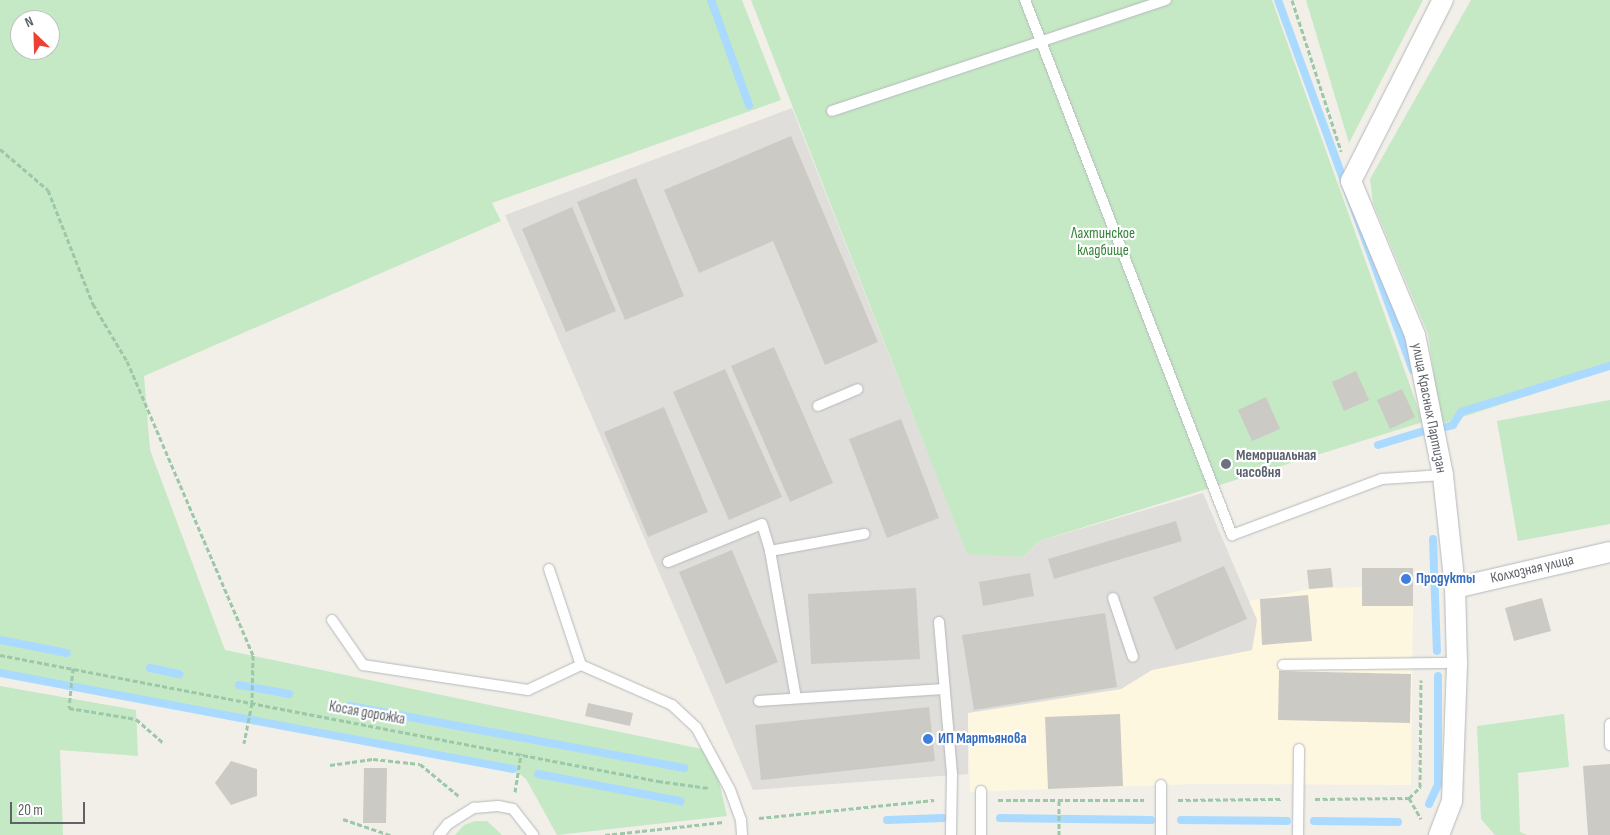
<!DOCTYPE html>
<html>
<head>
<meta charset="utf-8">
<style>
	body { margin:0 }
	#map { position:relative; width:1610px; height:835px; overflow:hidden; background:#f1efe8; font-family:"Sofia Sans Condensed",sans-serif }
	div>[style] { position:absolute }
	.commercial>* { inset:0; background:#fef7e0 }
	.industrial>* { inset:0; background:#e0deda }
	.green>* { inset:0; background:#c5e8c5 }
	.stream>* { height:8px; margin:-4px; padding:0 4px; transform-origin:4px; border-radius:4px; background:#aadaff }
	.building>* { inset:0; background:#cccac5 }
	.path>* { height:3px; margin-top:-1.5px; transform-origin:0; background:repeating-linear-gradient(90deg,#9cc7a9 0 5px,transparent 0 7.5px) }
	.roads { filter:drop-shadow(0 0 1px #b5b8bc) drop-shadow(0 0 1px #b5b8bc) }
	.lane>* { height:10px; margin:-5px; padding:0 5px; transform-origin:5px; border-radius:5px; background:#fff }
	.street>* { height:20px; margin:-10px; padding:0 10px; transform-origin:10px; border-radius:10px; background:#fff }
	.dots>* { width:14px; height:14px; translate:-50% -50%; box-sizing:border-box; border:2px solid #fff; border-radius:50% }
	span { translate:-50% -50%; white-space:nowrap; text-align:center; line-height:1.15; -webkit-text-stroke:4.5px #fff; paint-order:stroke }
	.park-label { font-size:15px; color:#348238 }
	.street-label { font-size:15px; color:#5f6368 }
	.worship-label { font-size:15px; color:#5b616d; font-weight:700 }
	.left { translate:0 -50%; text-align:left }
	.shop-label { font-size:15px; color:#366cbe; font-weight:700 }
	.north { position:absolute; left:10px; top:10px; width:50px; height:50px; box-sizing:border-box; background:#fff; border:1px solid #bfc1c3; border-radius:50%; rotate:336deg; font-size:14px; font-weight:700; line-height:20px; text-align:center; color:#5f6368 }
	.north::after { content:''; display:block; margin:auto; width:18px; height:22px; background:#ea4335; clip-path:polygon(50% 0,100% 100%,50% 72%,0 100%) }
	.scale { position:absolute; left:10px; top:802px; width:75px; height:22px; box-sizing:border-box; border:2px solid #5f6368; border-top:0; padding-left:6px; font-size:15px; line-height:18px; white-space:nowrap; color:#5f6368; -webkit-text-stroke:4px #fff; paint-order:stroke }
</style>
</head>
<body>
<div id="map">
	<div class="commercial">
		<div style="clip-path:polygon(1362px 587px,1413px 606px,1411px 785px,1196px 784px,970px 792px,968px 713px,1121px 689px,1152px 670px,1252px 650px,1257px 620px,1249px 601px,1309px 589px)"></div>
	</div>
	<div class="industrial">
		<div style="clip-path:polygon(792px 108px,967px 553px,1023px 557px,1039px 541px,1203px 493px,1257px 620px,1252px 650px,1152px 670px,1121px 689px,968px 713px,968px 774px,753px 790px,505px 215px)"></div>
	</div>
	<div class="green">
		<div style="clip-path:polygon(evenodd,0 0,742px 0,781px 100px,492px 203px,501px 221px,144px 376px,150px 450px,225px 650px,702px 749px,718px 777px,727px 816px,557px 835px,526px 779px,507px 764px,0 674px,0 0,20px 20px,50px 20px,50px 50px,20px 50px,20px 20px)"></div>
		<div style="clip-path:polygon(751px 0,1272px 0,1423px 422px,1039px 541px,1023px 557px,967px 554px)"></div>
		<div style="clip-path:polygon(1306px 0,1423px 0,1349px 143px)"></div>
		<div style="clip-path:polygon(1471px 0,1610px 0,1610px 369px,1441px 424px,1428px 334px,1373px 203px,1370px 179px)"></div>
		<div style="clip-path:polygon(1610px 400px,1610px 524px,1518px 541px,1497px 421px)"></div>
		<div style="clip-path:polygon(0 686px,136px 710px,138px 756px,60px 750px,63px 835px,0 835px)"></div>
		<div style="clip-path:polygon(1564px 714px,1569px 767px,1518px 773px,1520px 832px,1527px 835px,1495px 835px,1481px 819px,1477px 726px)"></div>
		<div style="clip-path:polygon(475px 821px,487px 821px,502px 835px,455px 835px,464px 825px)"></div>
	</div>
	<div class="stream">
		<div style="left:711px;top:0;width:112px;rotate:70.1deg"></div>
		<div style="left:1278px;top:0;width:394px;rotate:70deg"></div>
		<div style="left:1446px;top:427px;width:7px;rotate:-16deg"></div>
		<div style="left:1453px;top:425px;width:15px;rotate:-58deg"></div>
		<div style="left:1461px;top:412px;width:156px;rotate:-17.2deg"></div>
		<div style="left:1378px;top:445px;width:51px;rotate:-17deg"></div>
		<div style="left:1427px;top:430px;width:8px;rotate:-90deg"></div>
		<div style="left:1433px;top:539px;width:112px;rotate:88deg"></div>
		<div style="left:0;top:640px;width:68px;rotate:11deg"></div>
		<div style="left:150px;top:668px;width:30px;rotate:12deg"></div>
		<div style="left:0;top:673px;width:522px;rotate:10.6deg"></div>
		<div style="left:239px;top:685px;width:51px;rotate:10.2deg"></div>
		<div style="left:350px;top:706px;width:340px;rotate:10.5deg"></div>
		<div style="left:538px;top:774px;width:145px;rotate:10.8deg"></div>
		<div style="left:1429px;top:804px;width:21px;rotate:-65deg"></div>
		<div style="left:1438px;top:785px;width:109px;rotate:-90deg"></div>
		<div style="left:1000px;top:818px;width:151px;rotate:0.8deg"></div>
		<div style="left:887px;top:820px;width:56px;rotate:-2deg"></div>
		<div style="left:1181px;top:820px;width:106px;rotate:0.5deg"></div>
		<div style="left:1314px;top:821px;width:84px;rotate:0.7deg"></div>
	</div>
	<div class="building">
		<div style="clip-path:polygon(791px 136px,878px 342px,825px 365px,773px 241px,699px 273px,664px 190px)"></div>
		<div style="clip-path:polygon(636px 178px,684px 296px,625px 320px,577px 202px)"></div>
		<div style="clip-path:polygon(572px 207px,616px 311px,566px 332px,522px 229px)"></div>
		<div style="clip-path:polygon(774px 347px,833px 483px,790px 502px,731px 366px)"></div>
		<div style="clip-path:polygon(725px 369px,782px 497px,729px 520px,673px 392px)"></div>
		<div style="clip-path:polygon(1356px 371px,1369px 400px,1344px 411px,1332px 382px)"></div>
		<div style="clip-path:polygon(1402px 389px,1415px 417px,1390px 429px,1377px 400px)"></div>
		<div style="clip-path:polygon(1266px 397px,1280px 429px,1252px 441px,1238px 410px)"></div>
		<div style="clip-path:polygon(664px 407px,708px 512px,648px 537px,604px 432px)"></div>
		<div style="clip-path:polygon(901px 419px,939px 518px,887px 538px,849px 439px)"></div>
		<div style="clip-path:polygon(1176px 521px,1182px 541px,1054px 579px,1048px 559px)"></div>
		<div style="clip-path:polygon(732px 550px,778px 662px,726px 684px,679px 572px)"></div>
		<div style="clip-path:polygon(1224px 566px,1247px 619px,1176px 650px,1153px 597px)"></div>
		<div style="clip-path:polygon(1331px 568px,1333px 587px,1309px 589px,1307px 570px)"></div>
		<div style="clip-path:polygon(1362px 568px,1413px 568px,1413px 606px,1362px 606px)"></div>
		<div style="clip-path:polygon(1030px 573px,1034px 596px,983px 606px,979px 582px)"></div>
		<div style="clip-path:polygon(916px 588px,920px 659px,811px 664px,808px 594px)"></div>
		<div style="clip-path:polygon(1308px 595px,1312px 641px,1262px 645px,1260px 599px)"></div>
		<div style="clip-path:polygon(1542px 598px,1551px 631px,1514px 641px,1505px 608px)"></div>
		<div style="clip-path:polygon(1105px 613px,1117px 687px,974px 710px,962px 635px)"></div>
		<div style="clip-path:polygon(1279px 671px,1411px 674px,1410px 723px,1278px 720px)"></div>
		<div style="clip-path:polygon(588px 703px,633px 713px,630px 726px,585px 716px)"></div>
		<div style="clip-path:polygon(929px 707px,935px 761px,761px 780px,755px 725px)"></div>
		<div style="clip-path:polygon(1120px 714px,1123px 786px,1048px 789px,1045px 717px)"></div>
		<div style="clip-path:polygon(231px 761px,257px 769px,257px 796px,231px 805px,215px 783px)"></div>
		<div style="clip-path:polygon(1610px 764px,1610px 835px,1588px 835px,1583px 766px)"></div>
		<div style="clip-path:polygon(364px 768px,387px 768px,386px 823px,363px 823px)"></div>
	</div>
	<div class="path">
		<div style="left:1292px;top:0;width:159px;rotate:72deg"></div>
		<div style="left:0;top:149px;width:63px;rotate:40.5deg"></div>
		<div style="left:48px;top:190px;width:123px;rotate:68.5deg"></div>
		<div style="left:93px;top:304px;width:66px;rotate:59.2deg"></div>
		<div style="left:127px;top:361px;width:320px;rotate:66.8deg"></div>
		<div style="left:253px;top:655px;width:48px;rotate:91.2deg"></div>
		<div style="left:252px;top:703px;width:41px;rotate:101.3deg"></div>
		<div style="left:0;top:655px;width:670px;rotate:10.84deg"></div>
		<div style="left:658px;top:781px;width:51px;rotate:7.8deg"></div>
		<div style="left:73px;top:668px;width:40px;rotate:95.7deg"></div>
		<div style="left:69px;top:708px;width:68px;rotate:9.3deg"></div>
		<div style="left:136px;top:719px;width:37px;rotate:41deg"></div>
		<div style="left:330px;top:765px;width:43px;rotate:-7.9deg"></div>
		<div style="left:373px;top:759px;width:47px;rotate:6.1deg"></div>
		<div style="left:420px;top:764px;width:52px;rotate:39.5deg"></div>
		<div style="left:515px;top:792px;width:39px;rotate:-81deg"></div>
		<div style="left:1409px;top:798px;width:24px;rotate:60deg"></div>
		<div style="left:1315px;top:799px;width:94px;rotate:-0.6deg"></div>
		<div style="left:1409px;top:798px;width:16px;rotate:-45deg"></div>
		<div style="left:1420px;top:787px;width:107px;rotate:-89.5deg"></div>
		<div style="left:998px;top:800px;width:146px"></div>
		<div style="left:1178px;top:800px;width:104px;rotate:-0.6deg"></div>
		<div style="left:1059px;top:801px;width:34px;rotate:90deg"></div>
		<div style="left:759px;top:818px;width:176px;rotate:-5.9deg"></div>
		<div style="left:343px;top:819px;width:50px;rotate:18.8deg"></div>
		<div style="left:605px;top:835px;width:119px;rotate:-6.3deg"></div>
	</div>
	<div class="roads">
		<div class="lane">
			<div style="left:1025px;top:0;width:574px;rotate:68.85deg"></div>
			<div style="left:1232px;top:535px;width:160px;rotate:-20.5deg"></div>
			<div style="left:1382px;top:479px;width:61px;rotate:-3.8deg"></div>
			<div style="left:832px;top:111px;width:352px;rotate:-18.4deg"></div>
			<div style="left:818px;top:406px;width:43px;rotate:-23deg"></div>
			<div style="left:668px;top:562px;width:101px;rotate:-22deg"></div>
			<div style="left:762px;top:524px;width:28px;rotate:73deg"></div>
			<div style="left:549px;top:569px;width:101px;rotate:71.6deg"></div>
			<div style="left:581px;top:665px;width:99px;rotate:23.7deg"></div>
			<div style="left:672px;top:705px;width:33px;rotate:43deg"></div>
			<div style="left:696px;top:727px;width:72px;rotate:61.6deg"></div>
			<div style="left:730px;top:790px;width:32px;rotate:70deg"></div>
			<div style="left:741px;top:820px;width:15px;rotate:86deg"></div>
			<div style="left:1113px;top:598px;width:62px;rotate:71.3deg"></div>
			<div style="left:332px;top:620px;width:55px;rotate:55.4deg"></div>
			<div style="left:363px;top:665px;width:167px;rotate:8.6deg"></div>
			<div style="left:528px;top:690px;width:59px;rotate:-25.3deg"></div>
			<div style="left:939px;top:622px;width:154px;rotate:85.1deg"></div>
			<div style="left:952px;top:775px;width:60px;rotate:91deg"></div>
			<div style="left:1283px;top:665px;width:174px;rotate:-0.7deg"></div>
			<div style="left:796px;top:698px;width:149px;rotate:-100deg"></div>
			<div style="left:770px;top:551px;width:96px;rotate:-10.3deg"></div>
			<div style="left:759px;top:701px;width:184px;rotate:-3.7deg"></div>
			<div style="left:1610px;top:724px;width:21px;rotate:90deg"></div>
			<div style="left:981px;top:791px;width:44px;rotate:90deg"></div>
			<div style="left:439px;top:835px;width:14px;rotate:-51deg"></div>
			<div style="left:448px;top:824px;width:31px;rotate:-32deg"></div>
			<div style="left:474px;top:808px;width:24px;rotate:-5deg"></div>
			<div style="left:498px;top:806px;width:15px;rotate:11deg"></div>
			<div style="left:513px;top:809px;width:33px;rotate:52deg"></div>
			<div style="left:1161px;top:835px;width:50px;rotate:-90deg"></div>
			<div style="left:1298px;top:835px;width:86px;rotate:-89.3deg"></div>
		</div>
		<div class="street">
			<div style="left:1455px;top:588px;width:159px;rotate:-13.1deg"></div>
			<div style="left:1439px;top:835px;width:36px;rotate:-69deg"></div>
			<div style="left:1452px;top:801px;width:138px;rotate:-87.9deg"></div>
			<div style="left:1457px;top:663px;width:75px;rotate:-91.5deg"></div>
			<div style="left:1455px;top:588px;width:114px;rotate:-96.1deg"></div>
			<div style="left:1443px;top:475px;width:143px;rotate:-101.3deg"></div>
			<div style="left:1415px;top:335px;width:167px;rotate:-112.6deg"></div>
			<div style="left:1351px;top:181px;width:203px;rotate:-63.1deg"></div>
		</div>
	</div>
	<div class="dots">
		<div style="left:1226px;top:464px;background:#6b7280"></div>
		<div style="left:1406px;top:579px;background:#3f7fe0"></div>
		<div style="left:928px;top:739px;background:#3f7fe0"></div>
	</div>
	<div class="park-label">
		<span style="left:1103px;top:242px">Лахтинское<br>кладбище</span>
	</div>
	<div class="street-label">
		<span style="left:1429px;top:408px;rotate:79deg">улица Красных Партизан</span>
		<span style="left:1532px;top:569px;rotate:-13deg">Колхозная улица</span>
		<span style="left:367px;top:713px;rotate:10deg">Косая дорожка</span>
	</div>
	<div class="worship-label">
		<span class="left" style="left:1236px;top:464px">Мемориальная<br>часовня</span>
	</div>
	<div class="shop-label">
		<span class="left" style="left:1416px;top:579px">Продукты</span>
		<span class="left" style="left:938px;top:739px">ИП Мартьянова</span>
	</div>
	<div class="north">N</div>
	<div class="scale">20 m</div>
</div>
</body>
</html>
